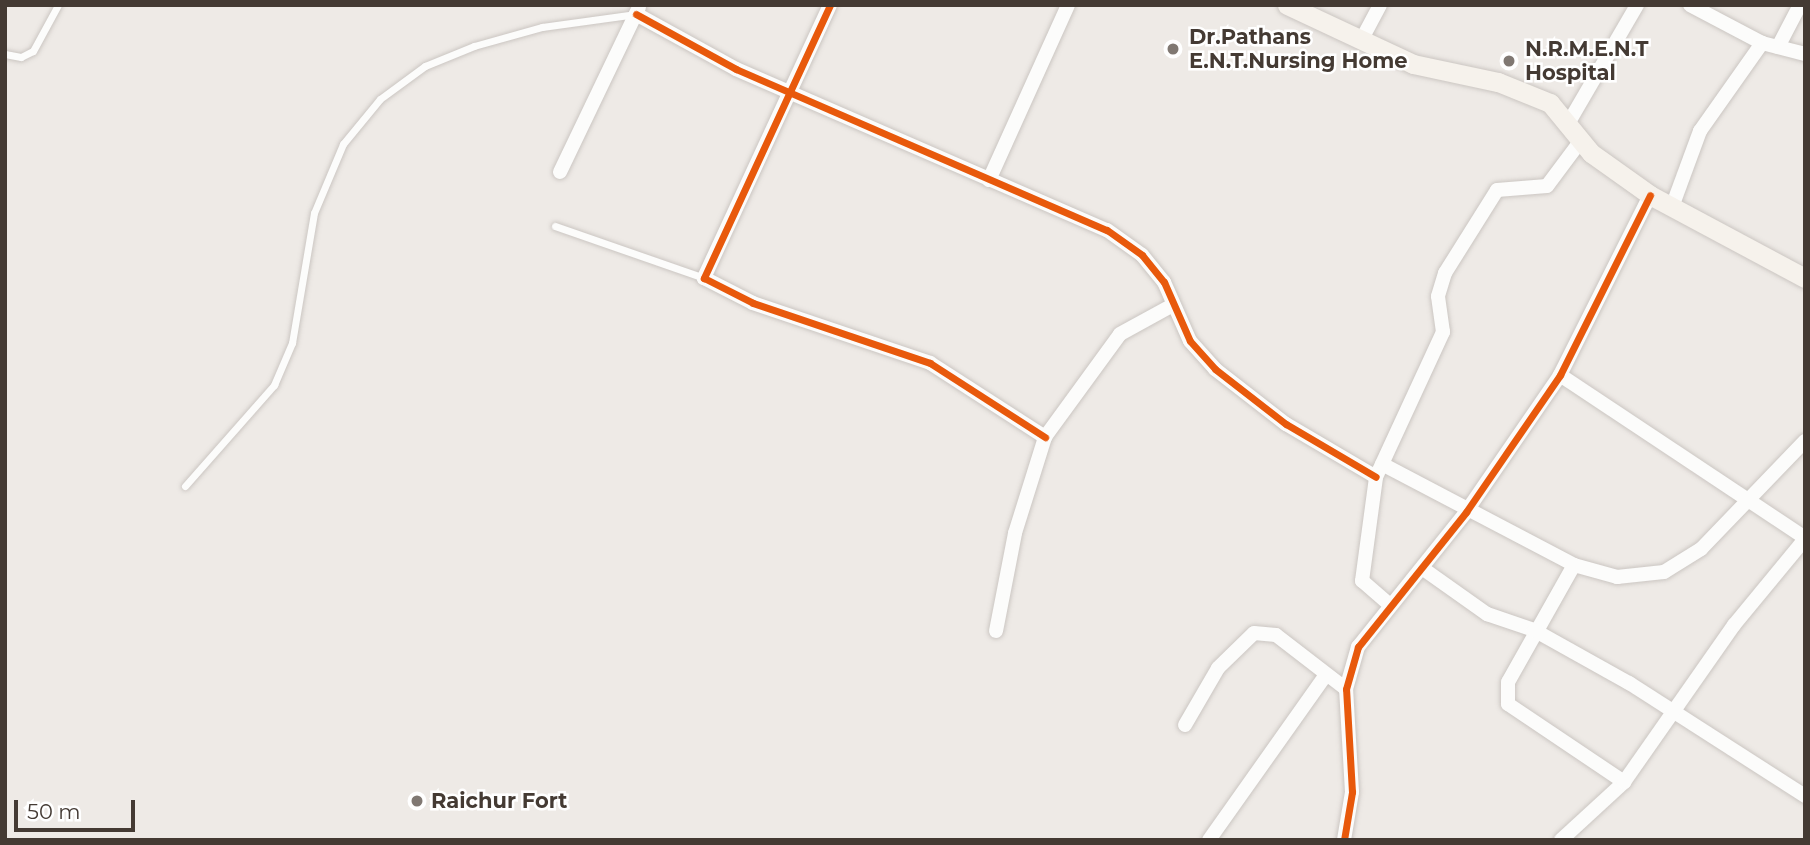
<!DOCTYPE html>
<html>
<head>
<meta charset="utf-8">
<style>
	body { margin:0 }
	#map { position:relative; width:1810px; height:845px; overflow:hidden; background:#eeeae6; font-family:Montserrat,sans-serif }
	div>[style] { position:absolute }
	.roads { filter:drop-shadow(0 0 2px #cbc6c2) drop-shadow(0 0 2px #cbc6c2) }
	.service>* { height:7px; margin:-3.5px; padding:0 3.5px; transform-origin:3.5px; border-radius:3.5px; background:#fcfcfb }
	.minor>* { height:14px; margin:-7px; padding:0 7px; transform-origin:7px; border-radius:7px; background:#fcfcfb }
	.secondary>* { height:19px; margin:-9.5px; padding:0 9.5px; transform-origin:9.5px; border-radius:9.5px; background:#f6f2ec }
	.cycleway>* { height:7px; margin:-3.5px; padding:0 3.5px; transform-origin:3.5px; border-radius:3.5px; background:#e8590c }
	.dots>* { width:19px; height:19px; translate:-50% -50%; box-sizing:border-box; border:4px solid #fff; border-radius:50% }
	span { translate:-50% -50%; white-space:nowrap; text-align:center; line-height:1.15; -webkit-text-stroke:5px #fff; paint-order:stroke }
	.poi-label { font-size:21px; color:#443a33; font-weight:700 }
	.left { translate:0 -50%; text-align:left }
	.frame { position:absolute; inset:0; border:7px solid #443a33; pointer-events:none }
	.scale { position:absolute; left:14px; top:800px; width:121px; height:32px; box-sizing:border-box; border:4px solid #443a33; border-top:0; padding-left:9px; font-size:21px; line-height:24px; white-space:nowrap; color:#443a33; -webkit-text-stroke:5px #fff; paint-order:stroke }
</style>
</head>
<body>
<div id="map">
	<div class="roads">
		<div class="service">
			<div style="left:5px;top:54px;width:16px;rotate:11deg"></div>
			<div style="left:21px;top:57px;width:13px;rotate:-27deg"></div>
			<div style="left:33px;top:51px;width:52px;rotate:-61.5deg"></div>
			<div style="left:555px;top:226px;width:158px;rotate:19.2deg"></div>
			<div style="left:185px;top:486px;width:135px;rotate:-48.6deg"></div>
			<div style="left:274px;top:385px;width:46px;rotate:-66.8deg"></div>
			<div style="left:292px;top:343px;width:132px;rotate:-80.4deg"></div>
			<div style="left:314px;top:213px;width:75px;rotate:-67.2deg"></div>
			<div style="left:343px;top:144px;width:58px;rotate:-50.6deg"></div>
			<div style="left:380px;top:99px;width:56px;rotate:-36.3deg"></div>
			<div style="left:425px;top:66px;width:53px;rotate:-22.2deg"></div>
			<div style="left:474px;top:46px;width:71px;rotate:-15.6deg"></div>
			<div style="left:542px;top:27px;width:95px;rotate:-7.9deg"></div>
		</div>
		<div class="minor">
			<div style="left:830px;top:5px;width:301px;rotate:114.8deg"></div>
			<div style="left:704px;top:278px;width:55px;rotate:27deg"></div>
			<div style="left:753px;top:303px;width:187px;rotate:18.7deg"></div>
			<div style="left:930px;top:363px;width:137px;rotate:32.8deg"></div>
			<div style="left:1690px;top:5px;width:81px;rotate:27.8deg"></div>
			<div style="left:1762px;top:43px;width:44px;rotate:14.3deg"></div>
			<div style="left:636px;top:14px;width:114px;rotate:28.8deg"></div>
			<div style="left:736px;top:69px;width:404px;rotate:23.5deg"></div>
			<div style="left:1107px;top:230px;width:43px;rotate:35.5deg"></div>
			<div style="left:1142px;top:255px;width:35px;rotate:51deg"></div>
			<div style="left:1164px;top:282px;width:64px;rotate:66.2deg"></div>
			<div style="left:1190px;top:341px;width:38px;rotate:48deg"></div>
			<div style="left:1215px;top:369px;width:90px;rotate:37.8deg"></div>
			<div style="left:1286px;top:424px;width:104px;rotate:30.5deg"></div>
			<div style="left:1363px;top:37px;width:36px;rotate:-62deg"></div>
			<div style="left:1778px;top:47px;width:47px;rotate:-62.4deg"></div>
			<div style="left:1569px;top:122px;width:135px;rotate:-59.8deg"></div>
			<div style="left:560px;top:172px;width:183px;rotate:-64.4deg"></div>
			<div style="left:989px;top:180px;width:192px;rotate:-65.7deg"></div>
			<div style="left:1672px;top:207px;width:81px;rotate:-69.8deg"></div>
			<div style="left:1700px;top:131px;width:108px;rotate:-54.8deg"></div>
			<div style="left:1560px;top:375px;width:294px;rotate:33.6deg"></div>
			<div style="left:1382px;top:464px;width:217px;rotate:27.7deg"></div>
			<div style="left:1574px;top:565px;width:45px;rotate:15.6deg"></div>
			<div style="left:1617px;top:577px;width:47px;rotate:-6.1deg"></div>
			<div style="left:1664px;top:572px;width:44px;rotate:-31.9deg"></div>
			<div style="left:1701px;top:549px;width:150px;rotate:-46.1deg"></div>
			<div style="left:1574px;top:565px;width:134px;rotate:119.4deg"></div>
			<div style="left:1508px;top:682px;width:22px;rotate:90deg"></div>
			<div style="left:1508px;top:704px;width:140px;rotate:33.9deg"></div>
			<div style="left:1422px;top:568px;width:80px;rotate:35.3deg"></div>
			<div style="left:1487px;top:614px;width:50px;rotate:18.8deg"></div>
			<div style="left:1534px;top:630px;width:109px;rotate:29.2deg"></div>
			<div style="left:1629px;top:683px;width:209px;rotate:32.7deg"></div>
			<div style="left:1390px;top:605px;width:37px;rotate:-139deg"></div>
			<div style="left:1362px;top:581px;width:105px;rotate:-82.3deg"></div>
			<div style="left:1376px;top:477px;width:160px;rotate:-65.2deg"></div>
			<div style="left:1443px;top:332px;width:36px;rotate:-98deg"></div>
			<div style="left:1438px;top:296px;width:24px;rotate:-73deg"></div>
			<div style="left:1445px;top:273px;width:98px;rotate:-57.9deg"></div>
			<div style="left:1497px;top:190px;width:50px;rotate:-4.6deg"></div>
			<div style="left:1547px;top:186px;width:59px;rotate:-53.3deg"></div>
			<div style="left:996px;top:631px;width:100px;rotate:-79deg"></div>
			<div style="left:1015px;top:533px;width:101px;rotate:-72.6deg"></div>
			<div style="left:1045px;top:437px;width:127px;rotate:-53.9deg"></div>
			<div style="left:1120px;top:334px;width:60px;rotate:-28.7deg"></div>
			<div style="left:1185px;top:725px;width:66px;rotate:-59.9deg"></div>
			<div style="left:1218px;top:668px;width:50px;rotate:-44.2deg"></div>
			<div style="left:1254px;top:633px;width:22px;rotate:5deg"></div>
			<div style="left:1276px;top:635px;width:88px;rotate:37.6deg"></div>
			<div style="left:1209px;top:840px;width:202px;rotate:-54.7deg"></div>
			<div style="left:1344px;top:840px;width:49px;rotate:-80.5deg"></div>
			<div style="left:1352px;top:792px;width:103px;rotate:-93.3deg"></div>
			<div style="left:1346px;top:689px;width:44px;rotate:-74.1deg"></div>
			<div style="left:1358px;top:647px;width:173px;rotate:-51.3deg"></div>
			<div style="left:1466px;top:512px;width:166px;rotate:-55.5deg"></div>
			<div style="left:1560px;top:375px;width:201px;rotate:-63.4deg"></div>
			<div style="left:1561px;top:840px;width:86px;rotate:-42.6deg"></div>
			<div style="left:1624px;top:782px;width:192px;rotate:-55deg"></div>
			<div style="left:1734px;top:625px;width:112px;rotate:-50.5deg"></div>
		</div>
		<div class="secondary">
			<div style="left:1287px;top:5px;width:139px;rotate:25.1deg"></div>
			<div style="left:1413px;top:64px;width:87px;rotate:12deg"></div>
			<div style="left:1498px;top:82px;width:56px;rotate:22deg"></div>
			<div style="left:1550px;top:103px;width:65px;rotate:50.6deg"></div>
			<div style="left:1591px;top:153px;width:72px;rotate:35.4deg"></div>
			<div style="left:1650px;top:195px;width:176px;rotate:28.2deg"></div>
		</div>
	</div>
	<div class="cycleway">
		<div style="left:830px;top:5px;width:301px;rotate:114.8deg"></div>
		<div style="left:704px;top:278px;width:55px;rotate:27deg"></div>
		<div style="left:753px;top:303px;width:187px;rotate:18.7deg"></div>
		<div style="left:930px;top:363px;width:137px;rotate:32.8deg"></div>
		<div style="left:636px;top:14px;width:114px;rotate:28.8deg"></div>
		<div style="left:736px;top:69px;width:404px;rotate:23.5deg"></div>
		<div style="left:1107px;top:230px;width:43px;rotate:35.5deg"></div>
		<div style="left:1142px;top:255px;width:35px;rotate:51deg"></div>
		<div style="left:1164px;top:282px;width:64px;rotate:66.2deg"></div>
		<div style="left:1190px;top:341px;width:38px;rotate:48deg"></div>
		<div style="left:1215px;top:369px;width:90px;rotate:37.8deg"></div>
		<div style="left:1286px;top:424px;width:104px;rotate:30.5deg"></div>
		<div style="left:1344px;top:840px;width:49px;rotate:-80.5deg"></div>
		<div style="left:1352px;top:792px;width:103px;rotate:-93.3deg"></div>
		<div style="left:1346px;top:689px;width:44px;rotate:-74.1deg"></div>
		<div style="left:1358px;top:647px;width:173px;rotate:-51.3deg"></div>
		<div style="left:1466px;top:512px;width:166px;rotate:-55.5deg"></div>
		<div style="left:1560px;top:375px;width:201px;rotate:-63.4deg"></div>
	</div>
	<div class="dots">
		<div style="left:1173px;top:49px;background:#807872"></div>
		<div style="left:1509px;top:61px;background:#807872"></div>
		<div style="left:417px;top:801px;background:#807872"></div>
	</div>
	<div class="poi-label">
		<span class="left" style="left:1189px;top:49px">Dr.Pathans<br>E.N.T.Nursing Home</span>
		<span class="left" style="left:1525px;top:61px">N.R.M.E.N.T<br>Hospital</span>
		<span class="left" style="left:431px;top:801px">Raichur Fort</span>
	</div>
	<div class="frame"></div>
	<div class="scale">50 m</div>
</div>
</body>
</html>
